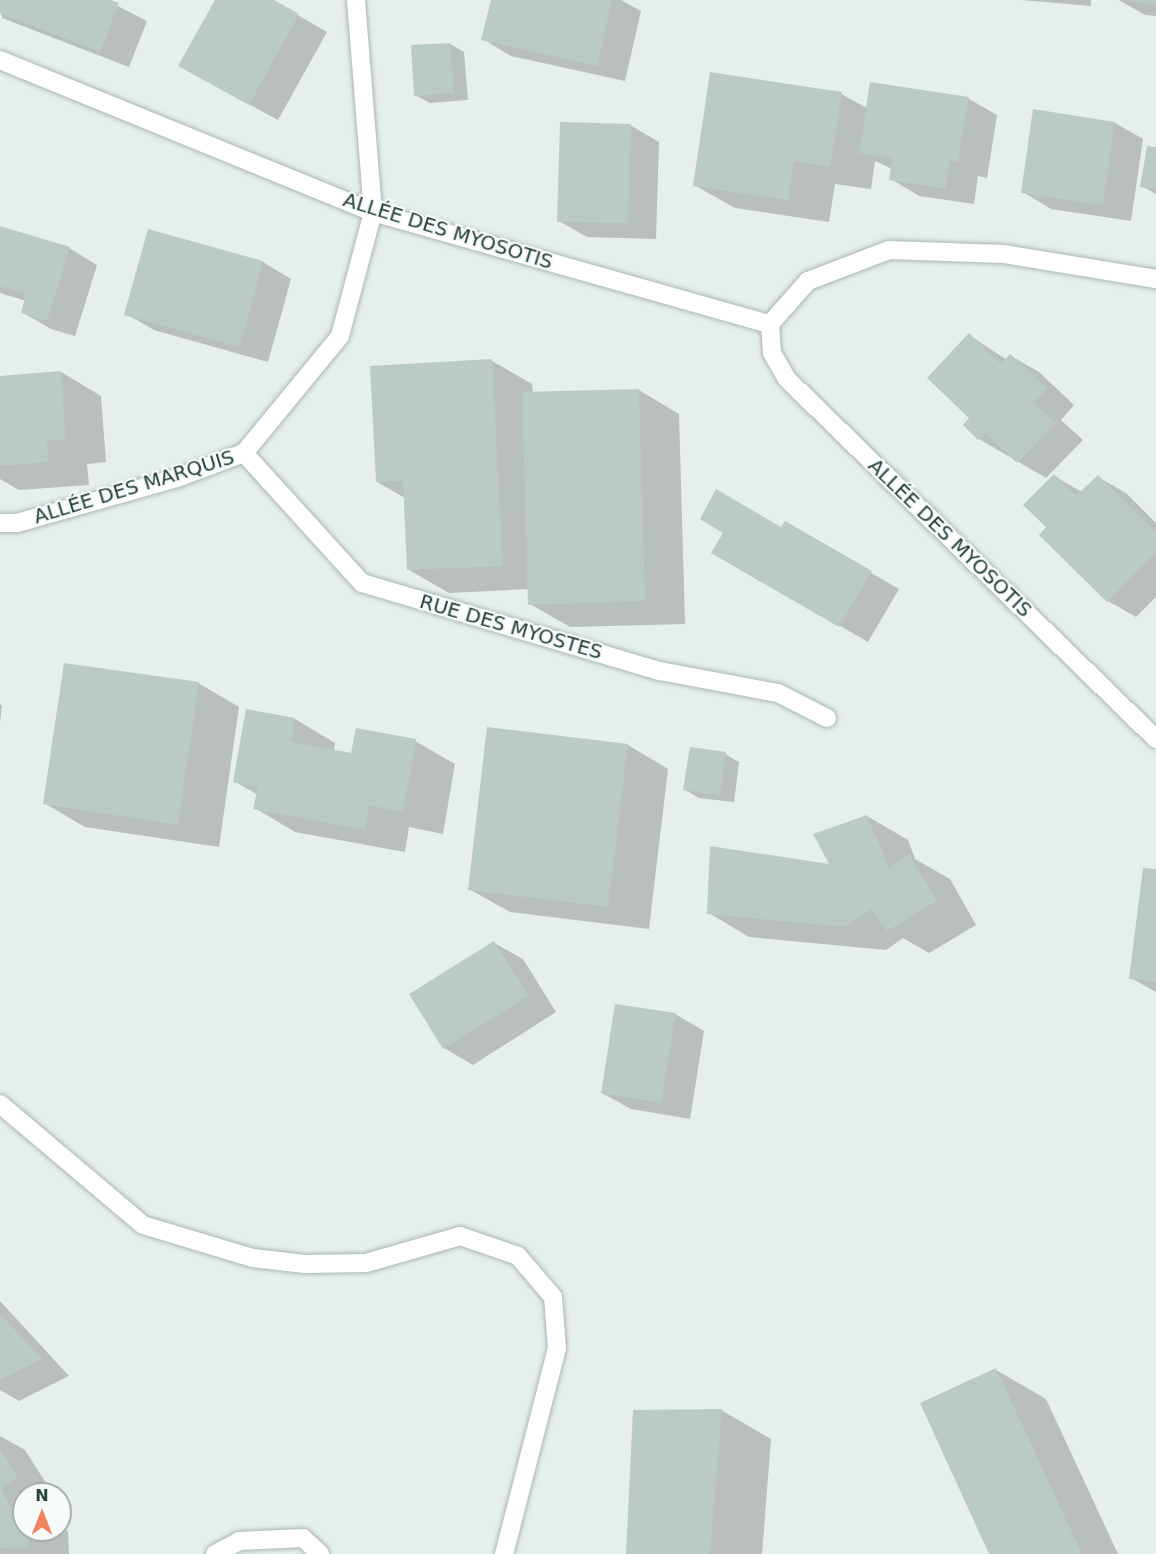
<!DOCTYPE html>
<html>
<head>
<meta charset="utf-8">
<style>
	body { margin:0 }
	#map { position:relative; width:1156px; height:1554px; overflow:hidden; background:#e6efeb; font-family:"DejaVu Sans",sans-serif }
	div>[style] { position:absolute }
	.shadow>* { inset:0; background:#0003 }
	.building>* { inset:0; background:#bbcac4 }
	.roads { filter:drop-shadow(0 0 2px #a8b8b2) drop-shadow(0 0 2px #a8b8b2) }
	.lane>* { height:18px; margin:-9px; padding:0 9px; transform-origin:9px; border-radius:9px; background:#fff }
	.street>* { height:18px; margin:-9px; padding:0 9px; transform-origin:9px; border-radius:9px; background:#fff }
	span { translate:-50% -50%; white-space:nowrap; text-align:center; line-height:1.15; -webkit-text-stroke:4.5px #f7fbf9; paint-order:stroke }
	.street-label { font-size:20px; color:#24423a }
	.north { position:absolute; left:12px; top:1482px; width:60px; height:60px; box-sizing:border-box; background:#f7fbf9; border:2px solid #a3b1ad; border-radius:50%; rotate:0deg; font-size:16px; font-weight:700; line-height:24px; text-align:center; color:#24423a }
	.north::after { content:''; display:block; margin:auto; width:21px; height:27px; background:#f4845f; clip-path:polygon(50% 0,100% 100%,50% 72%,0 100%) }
</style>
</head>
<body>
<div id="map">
	<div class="shadow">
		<div style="clip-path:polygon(0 0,106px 0,147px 21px,129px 67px,2px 18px)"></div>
		<div style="clip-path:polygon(217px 0,271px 0,327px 32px,278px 120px,208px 82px)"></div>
		<div style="clip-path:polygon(492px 0,621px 0,641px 11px,625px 81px,511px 56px,483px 39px)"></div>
		<div style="clip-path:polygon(1021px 0,1091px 0,1091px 6px)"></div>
		<div style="clip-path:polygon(1119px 0,1156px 0,1156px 16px,1145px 15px)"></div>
		<div style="clip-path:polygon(450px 44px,464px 52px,468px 100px,430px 103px,415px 95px)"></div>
		<div style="clip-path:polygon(841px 94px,867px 108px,969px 99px,997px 115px,987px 178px,978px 176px,974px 204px,919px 196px,891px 179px,892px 169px,875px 161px,871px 189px,835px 184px,829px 222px,735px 208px,694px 185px)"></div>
		<div style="clip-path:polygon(1115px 123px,1143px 139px,1131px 221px,1051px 209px,1023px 192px)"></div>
		<div style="clip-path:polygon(630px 125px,659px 142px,656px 239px,587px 237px,559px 221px)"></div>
		<div style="clip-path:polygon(1156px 149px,1156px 194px,1142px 186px)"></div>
		<div style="clip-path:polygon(0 227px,69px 248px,97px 265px,75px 336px,51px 329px,22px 312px,26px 301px,0 293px)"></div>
		<div style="clip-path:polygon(263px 262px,291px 279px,268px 362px,154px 330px,126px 314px)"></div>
		<div style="clip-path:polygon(969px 335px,1007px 360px,1011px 356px,1039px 372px,1074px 405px,1061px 420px,1083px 440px,1046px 478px,979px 439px,971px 418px)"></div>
		<div style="clip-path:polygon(492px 361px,532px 384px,533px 393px,639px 390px,679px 414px,685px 624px,570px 627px,530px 604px,529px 589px,449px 593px,409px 570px,405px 498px,377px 482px)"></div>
		<div style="clip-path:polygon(61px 372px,101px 396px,106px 462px,87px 464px,89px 485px,19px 490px,0 479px,0 377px)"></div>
		<div style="clip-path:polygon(1054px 476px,1082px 492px,1098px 477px,1126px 493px,1156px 523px,1156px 597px,1136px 617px,1108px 601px,1048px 527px)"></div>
		<div style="clip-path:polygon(785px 523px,899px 589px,868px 642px,713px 552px,781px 529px)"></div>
		<div style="clip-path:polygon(198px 683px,239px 707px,219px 847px,85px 827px,44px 803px)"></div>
		<div style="clip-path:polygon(0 704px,2px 706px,0 722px)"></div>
		<div style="clip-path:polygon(247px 711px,295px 719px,335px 743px,334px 751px,352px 755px,415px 741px,455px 764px,443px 834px,409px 827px,405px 852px,295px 832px,255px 808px,258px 795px,234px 781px)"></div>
		<div style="clip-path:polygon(488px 729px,628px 745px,668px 769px,649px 929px,510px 912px,469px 889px)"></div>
		<div style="clip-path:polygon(725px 754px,739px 762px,734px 802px,699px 798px,685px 790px)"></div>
		<div style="clip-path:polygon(867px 816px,908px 840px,915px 859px,950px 879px,976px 925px,929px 953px,903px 938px,886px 950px,749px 937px,709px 913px,832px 866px)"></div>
		<div style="clip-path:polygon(1156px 871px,1156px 992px,1131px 978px)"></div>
		<div style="clip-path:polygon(494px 943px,523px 959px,556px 1012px,473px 1065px,444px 1048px,411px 995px)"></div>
		<div style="clip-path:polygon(675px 1014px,704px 1031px,690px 1119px,631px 1109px,602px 1093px)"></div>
		<div style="clip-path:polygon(0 1301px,69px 1376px,19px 1401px,0 1390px)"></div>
		<div style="clip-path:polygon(996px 1370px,1046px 1399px,1118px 1554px,991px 1554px)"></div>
		<div style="clip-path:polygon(721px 1410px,771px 1439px,762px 1554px,627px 1554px)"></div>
		<div style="clip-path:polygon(0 1436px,25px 1450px,53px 1494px,24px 1494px,24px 1530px,60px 1530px,60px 1527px,68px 1531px,69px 1554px,0 1554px)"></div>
	</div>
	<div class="building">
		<div style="clip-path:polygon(0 0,110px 0,119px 3px,100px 52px,0 13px)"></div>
		<div style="clip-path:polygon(215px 0,274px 0,299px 14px,249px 105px,178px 66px)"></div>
		<div style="clip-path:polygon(491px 0,612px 0,597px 66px,481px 40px)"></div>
		<div style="clip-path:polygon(1156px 0,1156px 5px,1131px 1px,1131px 0)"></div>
		<div style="clip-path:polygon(450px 43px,454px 93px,414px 96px,411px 45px)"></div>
		<div style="clip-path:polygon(710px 72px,842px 92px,830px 167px,794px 161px,788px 200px,693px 186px)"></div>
		<div style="clip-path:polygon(870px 82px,969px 97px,958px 162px,950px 161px,945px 189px,889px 180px,892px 158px,859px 153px)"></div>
		<div style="clip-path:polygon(1033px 109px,1115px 122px,1103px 205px,1021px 193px)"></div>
		<div style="clip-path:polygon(560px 122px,631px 124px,628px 223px,557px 222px)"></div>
		<div style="clip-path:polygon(1147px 146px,1156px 147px,1156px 189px,1140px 187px)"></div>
		<div style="clip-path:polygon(0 226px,70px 247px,47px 321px,21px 313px,26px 294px,0 286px)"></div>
		<div style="clip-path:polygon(148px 229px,263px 261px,240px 347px,124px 315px)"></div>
		<div style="clip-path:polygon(969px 333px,1001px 364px,1010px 354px,1047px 388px,1034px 403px,1056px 423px,1017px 463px,985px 433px,978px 440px,963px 425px,969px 418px,927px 378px)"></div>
		<div style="clip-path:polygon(492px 359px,503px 566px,407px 570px,403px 481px,376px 482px,370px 366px)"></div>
		<div style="clip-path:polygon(61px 371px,66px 439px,47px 441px,49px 462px,0 466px,0 376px)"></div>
		<div style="clip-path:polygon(639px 389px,645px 601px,528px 605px,522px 392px)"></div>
		<div style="clip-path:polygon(1054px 474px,1076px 496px,1098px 475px,1156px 532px,1156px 552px,1107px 602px,1039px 535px,1046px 527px,1023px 505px)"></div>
		<div style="clip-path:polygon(716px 489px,781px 527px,785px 521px,872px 571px,839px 627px,711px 553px,723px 533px,700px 519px)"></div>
		<div style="clip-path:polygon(64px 663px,199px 682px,178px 825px,43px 804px)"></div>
		<div style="clip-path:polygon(246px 709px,295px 718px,291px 742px,351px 753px,356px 728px,416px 739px,403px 812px,369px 805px,365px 830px,253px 809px,258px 787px,233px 782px)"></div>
		<div style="clip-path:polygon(487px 727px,628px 744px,608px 907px,468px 890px)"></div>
		<div style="clip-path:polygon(690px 747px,726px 752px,720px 795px,683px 790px)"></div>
		<div style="clip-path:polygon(867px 815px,889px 868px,909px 854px,937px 901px,887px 931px,872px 909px,845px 927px,707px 914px,710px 846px,829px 864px,813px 834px)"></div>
		<div style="clip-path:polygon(1143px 868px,1156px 869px,1156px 982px,1129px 979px)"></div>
		<div style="clip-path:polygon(494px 941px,529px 996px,443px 1049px,409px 994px)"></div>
		<div style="clip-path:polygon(615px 1004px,676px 1013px,661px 1103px,601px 1093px)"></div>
		<div style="clip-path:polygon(0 1314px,42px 1359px,0 1380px)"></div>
		<div style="clip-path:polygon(996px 1368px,1082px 1554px,989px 1554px,920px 1403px)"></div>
		<div style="clip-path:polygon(722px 1409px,710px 1554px,626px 1554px,633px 1410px)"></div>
		<div style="clip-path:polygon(0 1449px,18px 1477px,1px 1488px,10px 1507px,24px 1507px,29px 1547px,0 1548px)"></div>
	</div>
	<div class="roads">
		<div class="lane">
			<div style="left:215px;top:1554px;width:27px;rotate:-28deg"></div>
			<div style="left:239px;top:1541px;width:64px;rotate:-2.7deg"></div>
			<div style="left:303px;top:1538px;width:23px;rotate:43deg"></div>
		</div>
		<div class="street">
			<div style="left:0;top:60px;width:403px;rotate:22.2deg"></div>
			<div style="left:373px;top:212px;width:412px;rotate:15.8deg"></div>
			<div style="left:1156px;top:279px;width:155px;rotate:-170.7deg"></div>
			<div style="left:1003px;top:254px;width:114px;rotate:-178deg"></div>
			<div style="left:889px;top:250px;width:87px;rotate:159.1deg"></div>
			<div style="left:808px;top:281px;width:57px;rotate:131.5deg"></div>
			<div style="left:770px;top:324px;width:29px;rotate:86deg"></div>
			<div style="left:772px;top:353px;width:30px;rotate:60deg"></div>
			<div style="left:787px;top:379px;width:516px;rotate:44.29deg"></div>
			<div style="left:244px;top:453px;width:176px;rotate:47.8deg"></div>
			<div style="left:362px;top:583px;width:311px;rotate:16.5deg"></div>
			<div style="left:660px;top:671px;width:120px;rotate:10.6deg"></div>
			<div style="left:778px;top:693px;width:55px;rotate:27deg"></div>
			<div style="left:0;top:523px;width:17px"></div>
			<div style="left:17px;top:523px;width:166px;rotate:-15.7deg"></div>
			<div style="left:177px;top:478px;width:72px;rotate:-20.5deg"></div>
			<div style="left:244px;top:453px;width:151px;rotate:-50.6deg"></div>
			<div style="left:340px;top:336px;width:128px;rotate:-75.1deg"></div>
			<div style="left:373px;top:212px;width:213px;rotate:-94.6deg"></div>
			<div style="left:0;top:1104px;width:187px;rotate:40.2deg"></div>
			<div style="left:143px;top:1225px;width:115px;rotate:16.7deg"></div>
			<div style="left:253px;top:1258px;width:52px;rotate:6.6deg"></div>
			<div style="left:305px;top:1264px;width:61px;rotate:-0.9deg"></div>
			<div style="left:366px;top:1263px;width:98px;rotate:-16deg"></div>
			<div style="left:460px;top:1236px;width:61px;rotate:19deg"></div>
			<div style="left:518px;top:1256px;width:54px;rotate:49.5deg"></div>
			<div style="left:553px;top:1297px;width:51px;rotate:85.5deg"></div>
			<div style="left:557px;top:1348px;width:213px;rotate:104.4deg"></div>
		</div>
	</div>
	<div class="street-label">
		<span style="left:448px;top:231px;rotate:17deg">ALLÉE DES MYOSOTIS</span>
		<span style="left:134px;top:487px;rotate:-17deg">ALLÉE DES MARQUIS</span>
		<span style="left:950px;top:538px;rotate:44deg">ALLÉE DES MYOSOTIS</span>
		<span style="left:511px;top:627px;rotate:16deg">RUE DES MYOSTES</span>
	</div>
	<div class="north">N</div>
</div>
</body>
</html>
